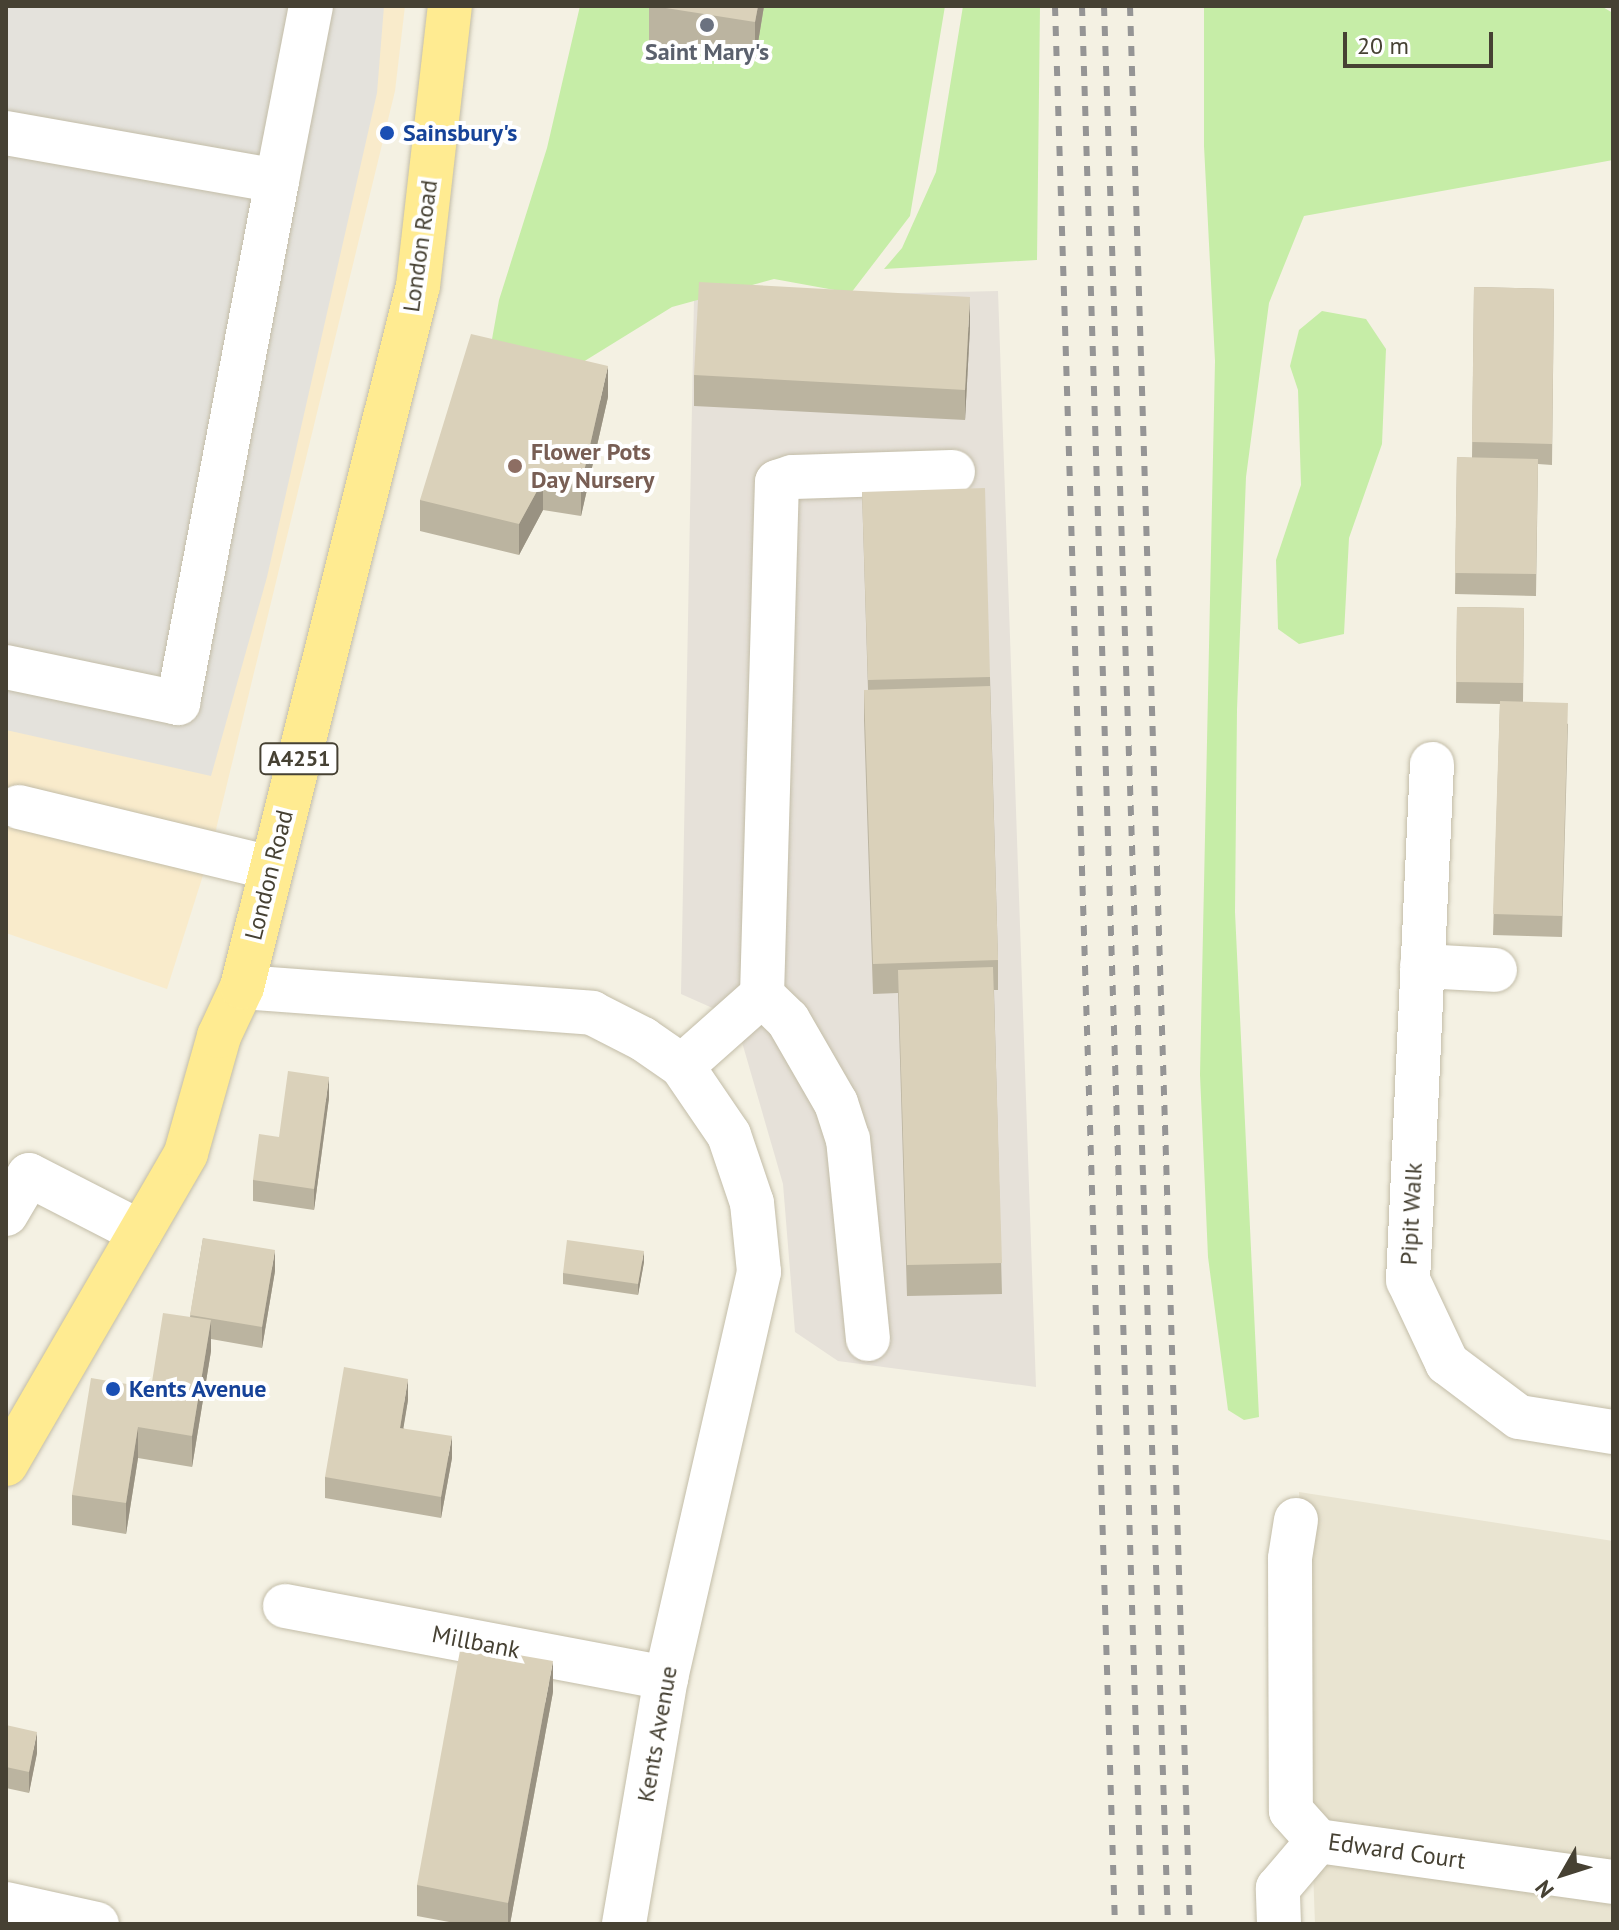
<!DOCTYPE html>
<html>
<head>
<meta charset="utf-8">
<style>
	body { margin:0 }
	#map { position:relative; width:1619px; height:1930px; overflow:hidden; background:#f4f1e3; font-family:"PT Sans",sans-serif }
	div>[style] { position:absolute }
	.residential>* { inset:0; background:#e9e4d1 }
	.commercial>* { inset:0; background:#f9ebcb }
	.industrial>* { inset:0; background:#e6e1d9 }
	.green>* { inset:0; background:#c6eda7 }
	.parking>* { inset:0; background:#e4e2dc }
	.roads { filter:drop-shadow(0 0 2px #c3bda8) drop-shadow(0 0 2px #c3bda8) }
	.minor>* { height:44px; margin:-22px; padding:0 22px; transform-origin:22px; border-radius:22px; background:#fff }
	.major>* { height:44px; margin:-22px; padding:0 22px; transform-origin:22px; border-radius:22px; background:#ffeb91 }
	.rail>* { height:6px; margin-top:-3px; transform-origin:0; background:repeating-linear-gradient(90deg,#959595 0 10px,transparent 0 20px) }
	.wall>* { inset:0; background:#bbb4a0 }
	.shaded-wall>* { inset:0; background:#999282 }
	.building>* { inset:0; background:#dad1ba }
	.dots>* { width:22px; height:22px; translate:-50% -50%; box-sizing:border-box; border:4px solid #fff; border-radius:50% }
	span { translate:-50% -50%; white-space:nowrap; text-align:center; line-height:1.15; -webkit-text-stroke:8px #fff; paint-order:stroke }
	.shield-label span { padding:2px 6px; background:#fff; border:2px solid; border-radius:6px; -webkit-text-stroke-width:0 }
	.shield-label { font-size:22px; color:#464133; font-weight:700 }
	.worship-label { font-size:24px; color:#5b616d; font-weight:700 }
	.transit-label { font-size:24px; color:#164399; font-weight:700 }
	.left { translate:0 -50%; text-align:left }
	.street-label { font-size:24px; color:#464133 }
	.education-label { font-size:24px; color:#785e54; font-weight:700 }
	.frame { position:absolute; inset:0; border:8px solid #464133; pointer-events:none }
	.north { position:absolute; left:1523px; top:1834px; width:80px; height:80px; -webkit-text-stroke:6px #fff; paint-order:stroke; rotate:231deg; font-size:22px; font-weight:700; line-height:32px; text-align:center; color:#464133 }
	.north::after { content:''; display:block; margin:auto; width:28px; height:36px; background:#464133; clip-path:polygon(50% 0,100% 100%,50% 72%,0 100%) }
	.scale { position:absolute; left:1343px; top:32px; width:150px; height:36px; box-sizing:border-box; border:4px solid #464133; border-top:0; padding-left:10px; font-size:24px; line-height:28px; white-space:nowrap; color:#464133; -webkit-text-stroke:6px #fff; paint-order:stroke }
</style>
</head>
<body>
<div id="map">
	<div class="residential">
		<div style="clip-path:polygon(1299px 1492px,1613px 1541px,1613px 1924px,1315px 1924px)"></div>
	</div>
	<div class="commercial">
		<div style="clip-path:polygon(6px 6px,405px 6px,395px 91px,211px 850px,167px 989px,6px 933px)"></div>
	</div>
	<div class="industrial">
		<div style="clip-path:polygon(998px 291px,1036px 1387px,838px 1361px,795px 1332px,783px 1184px,735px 1018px,681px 994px,694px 298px)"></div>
	</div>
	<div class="green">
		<div style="clip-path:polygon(580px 6px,945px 6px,910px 216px,851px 293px,774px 279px,672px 307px,583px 362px,489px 356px,499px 300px,547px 148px)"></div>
		<div style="clip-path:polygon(963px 6px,1040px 6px,1037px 260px,884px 269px,902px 248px,936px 172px)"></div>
		<div style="clip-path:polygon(1204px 6px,1601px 6px,1613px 13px,1613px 160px,1304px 216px,1269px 303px,1246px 477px,1237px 710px,1235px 912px,1259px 1417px,1244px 1420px,1228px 1410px,1208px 1257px,1200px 1075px,1215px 361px,1204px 146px)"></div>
		<div style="clip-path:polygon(1322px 311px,1366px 319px,1386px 349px,1382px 444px,1349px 538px,1344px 634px,1299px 644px,1278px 629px,1276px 560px,1301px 485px,1298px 390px,1290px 366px,1299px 330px)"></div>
	</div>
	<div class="parking">
		<div style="clip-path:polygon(6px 6px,384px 6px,377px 93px,267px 577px,211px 776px,6px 730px)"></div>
	</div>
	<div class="roads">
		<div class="minor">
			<div style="left:6px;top:133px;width:275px;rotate:10deg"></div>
			<div style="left:277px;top:181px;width:178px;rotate:-79deg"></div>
			<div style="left:6px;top:667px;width:176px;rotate:11.8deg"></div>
			<div style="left:178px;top:703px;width:531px;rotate:-79.26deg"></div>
			<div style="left:1432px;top:764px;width:517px;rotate:92.66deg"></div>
			<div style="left:1408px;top:1280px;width:92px;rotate:64.8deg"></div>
			<div style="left:1447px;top:1363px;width:90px;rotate:36.9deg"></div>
			<div style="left:1519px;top:1417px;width:95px;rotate:9.1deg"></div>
			<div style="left:19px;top:807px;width:259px;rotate:13.6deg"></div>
			<div style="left:1422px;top:966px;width:73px;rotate:3.1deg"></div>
			<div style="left:242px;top:987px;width:351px;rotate:4.2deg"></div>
			<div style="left:592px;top:1013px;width:57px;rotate:27deg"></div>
			<div style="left:643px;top:1039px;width:47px;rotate:34.7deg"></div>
			<div style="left:682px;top:1066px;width:83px;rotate:55.7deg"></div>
			<div style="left:729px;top:1135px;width:72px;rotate:71.3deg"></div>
			<div style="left:752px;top:1203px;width:69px;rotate:84.2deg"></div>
			<div style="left:759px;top:1272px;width:417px;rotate:102.9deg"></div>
			<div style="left:666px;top:1678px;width:250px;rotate:99.7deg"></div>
			<div style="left:762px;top:995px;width:36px;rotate:44deg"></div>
			<div style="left:788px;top:1020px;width:96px;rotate:60deg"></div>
			<div style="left:836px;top:1103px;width:38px;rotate:72deg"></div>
			<div style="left:848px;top:1139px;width:201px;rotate:84.3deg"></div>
			<div style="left:682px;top:1066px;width:107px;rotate:-41.6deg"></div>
			<div style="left:762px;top:995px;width:513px;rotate:-88.33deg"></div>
			<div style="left:777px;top:482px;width:16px;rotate:-18deg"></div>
			<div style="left:792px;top:477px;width:161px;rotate:-1.8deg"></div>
			<div style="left:6px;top:1214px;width:45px;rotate:-59.5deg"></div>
			<div style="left:29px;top:1175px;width:125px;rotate:27.2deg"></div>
			<div style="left:1296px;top:1520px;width:39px;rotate:99deg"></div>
			<div style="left:1290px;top:1559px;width:252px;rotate:89.8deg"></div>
			<div style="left:1291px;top:1811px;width:40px;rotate:48deg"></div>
			<div style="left:1318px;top:1841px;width:298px;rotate:7.9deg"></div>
			<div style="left:285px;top:1606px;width:388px;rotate:10.7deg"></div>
			<div style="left:6px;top:1904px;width:93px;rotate:12.4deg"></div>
			<div style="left:1279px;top:1924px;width:36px;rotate:-92deg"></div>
			<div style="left:1278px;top:1888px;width:62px;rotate:-49.6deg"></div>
		</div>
		<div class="major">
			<div style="left:6px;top:1464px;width:359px;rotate:-59.9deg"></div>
			<div style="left:186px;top:1153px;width:122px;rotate:-74.2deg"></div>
			<div style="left:219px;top:1036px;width:54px;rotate:-64.9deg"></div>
			<div style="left:242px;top:987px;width:723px;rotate:-75.91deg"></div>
			<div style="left:418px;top:286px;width:282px;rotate:-83.5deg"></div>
		</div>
	</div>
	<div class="rail">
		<div style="left:1055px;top:6px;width:1919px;rotate:88.21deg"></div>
		<div style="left:1082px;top:6px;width:1919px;rotate:88.21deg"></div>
		<div style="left:1104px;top:6px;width:1919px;rotate:88.09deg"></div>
		<div style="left:1130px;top:6px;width:1919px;rotate:88.21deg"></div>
	</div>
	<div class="wall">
		<div style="clip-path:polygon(649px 6px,764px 6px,755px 61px,649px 44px)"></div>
		<div style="clip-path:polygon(1474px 287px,1554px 289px,1552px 465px,1538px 464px,1536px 596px,1455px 594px,1457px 457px,1472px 458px)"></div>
		<div style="clip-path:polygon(970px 327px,965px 420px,694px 406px,694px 375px)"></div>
		<div style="clip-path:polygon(608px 397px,581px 516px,543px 510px,519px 555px,420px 531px,420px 500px)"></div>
		<div style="clip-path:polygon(862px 492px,990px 677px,998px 960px,998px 990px,994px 990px,1002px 1294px,907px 1296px,898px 993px,873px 994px,864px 720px,864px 690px,868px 690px)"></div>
		<div style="clip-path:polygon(1457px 607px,1524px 608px,1523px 702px,1568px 724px,1562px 937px,1493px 935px,1500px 704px,1456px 703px)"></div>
		<div style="clip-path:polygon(329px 1098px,314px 1210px,253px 1201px,253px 1180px)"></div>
		<div style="clip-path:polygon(203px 1238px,275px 1271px,262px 1348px,211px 1339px,211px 1351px,192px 1467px,138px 1458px,126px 1534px,72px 1525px,72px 1495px,151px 1388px,190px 1317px)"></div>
		<div style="clip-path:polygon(644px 1262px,638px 1295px,563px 1284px,563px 1273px)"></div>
		<div style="clip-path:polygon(408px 1400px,403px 1428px,452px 1458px,441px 1518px,325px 1498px,325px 1477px)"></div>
		<div style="clip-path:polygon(553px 1692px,510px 1924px,460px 1924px,417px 1916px,417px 1885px)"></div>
		<div style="clip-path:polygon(6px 1725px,37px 1753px,29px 1793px,6px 1788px)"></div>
	</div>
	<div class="shaded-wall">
		<div style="clip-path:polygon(758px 6px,764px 6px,755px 61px,755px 22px)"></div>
		<div style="clip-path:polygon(970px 297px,970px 327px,965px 420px,965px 390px)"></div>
		<div style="clip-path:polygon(608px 366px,608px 397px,581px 516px,581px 485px)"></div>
		<div style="clip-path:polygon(543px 480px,543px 510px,519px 555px,519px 524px)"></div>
		<div style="clip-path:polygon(329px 1077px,329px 1098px,314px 1210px,314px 1189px)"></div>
		<div style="clip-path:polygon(275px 1250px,275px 1271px,262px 1348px,262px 1327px)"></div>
		<div style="clip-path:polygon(644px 1251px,644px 1262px,638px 1295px,638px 1284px)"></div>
		<div style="clip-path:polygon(211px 1320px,211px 1351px,192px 1467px,192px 1436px)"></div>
		<div style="clip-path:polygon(408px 1379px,408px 1400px,400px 1449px,400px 1428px)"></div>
		<div style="clip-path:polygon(138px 1427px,138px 1458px,126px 1534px,126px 1503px)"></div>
		<div style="clip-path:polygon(452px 1436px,452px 1458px,441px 1518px,441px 1497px)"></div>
		<div style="clip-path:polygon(553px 1661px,553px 1692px,510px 1924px,508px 1924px,508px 1903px)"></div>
		<div style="clip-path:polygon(37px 1732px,37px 1753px,29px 1793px,29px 1772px)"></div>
	</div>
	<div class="building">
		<div style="clip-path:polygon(653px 6px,758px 6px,755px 22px)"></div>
		<div style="clip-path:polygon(699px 282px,970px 297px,965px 390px,694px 375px)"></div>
		<div style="clip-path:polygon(1474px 287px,1554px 289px,1552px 444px,1472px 442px)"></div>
		<div style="clip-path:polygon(471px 334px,608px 366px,581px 485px,543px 480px,519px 524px,420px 500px)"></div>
		<div style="clip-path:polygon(1457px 457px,1538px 459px,1536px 574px,1455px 573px)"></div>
		<div style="clip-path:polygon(985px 488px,990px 677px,868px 680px,862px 492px)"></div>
		<div style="clip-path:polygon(1457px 607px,1524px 608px,1523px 683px,1456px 682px)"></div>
		<div style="clip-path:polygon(990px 686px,998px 960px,873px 964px,864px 690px)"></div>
		<div style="clip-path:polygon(1500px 701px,1568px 703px,1562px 916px,1493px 914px)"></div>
		<div style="clip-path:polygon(993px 967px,1002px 1263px,907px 1265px,898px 970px)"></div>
		<div style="clip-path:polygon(288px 1071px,329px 1077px,314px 1189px,253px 1180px,259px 1134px,279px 1137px)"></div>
		<div style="clip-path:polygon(203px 1238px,275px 1250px,262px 1327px,190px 1315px)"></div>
		<div style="clip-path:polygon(567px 1240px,644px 1251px,638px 1284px,563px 1273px)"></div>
		<div style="clip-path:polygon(163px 1313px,211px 1320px,192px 1436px,138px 1427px,126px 1503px,72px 1495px,91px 1378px,151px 1388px)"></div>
		<div style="clip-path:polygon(344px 1367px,408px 1379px,400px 1428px,452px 1436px,441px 1497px,325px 1477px)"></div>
		<div style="clip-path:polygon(461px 1645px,553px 1661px,508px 1903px,417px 1885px)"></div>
		<div style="clip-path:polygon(6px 1725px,37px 1732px,29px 1772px,6px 1767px)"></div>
	</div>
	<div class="dots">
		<div style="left:707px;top:25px;background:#6b7280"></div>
		<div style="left:387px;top:133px;background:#1a4fb4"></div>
		<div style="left:515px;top:466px;background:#8d6e63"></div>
		<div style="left:113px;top:1389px;background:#1a4fb4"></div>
	</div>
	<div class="shield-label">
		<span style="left:299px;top:759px">A4251</span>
	</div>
	<div class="worship-label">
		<span style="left:707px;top:52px">Saint Mary's</span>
	</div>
	<div class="transit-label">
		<span class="left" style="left:403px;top:133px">Sainsbury's</span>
		<span class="left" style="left:129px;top:1389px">Kents Avenue</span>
	</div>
	<div class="street-label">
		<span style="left:420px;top:246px;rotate:-82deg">London Road</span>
		<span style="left:269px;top:875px;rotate:-76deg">London Road</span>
		<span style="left:1411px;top:1214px;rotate:-87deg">Pipit Walk</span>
		<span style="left:476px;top:1642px;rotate:11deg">Millbank</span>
		<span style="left:657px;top:1734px;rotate:-80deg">Kents Avenue</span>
		<span style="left:1397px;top:1851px;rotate:8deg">Edward Court</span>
	</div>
	<div class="education-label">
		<span class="left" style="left:531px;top:466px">Flower Pots<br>Day Nursery</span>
	</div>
	<div class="frame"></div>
	<div class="north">N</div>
	<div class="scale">20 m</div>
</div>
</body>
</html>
